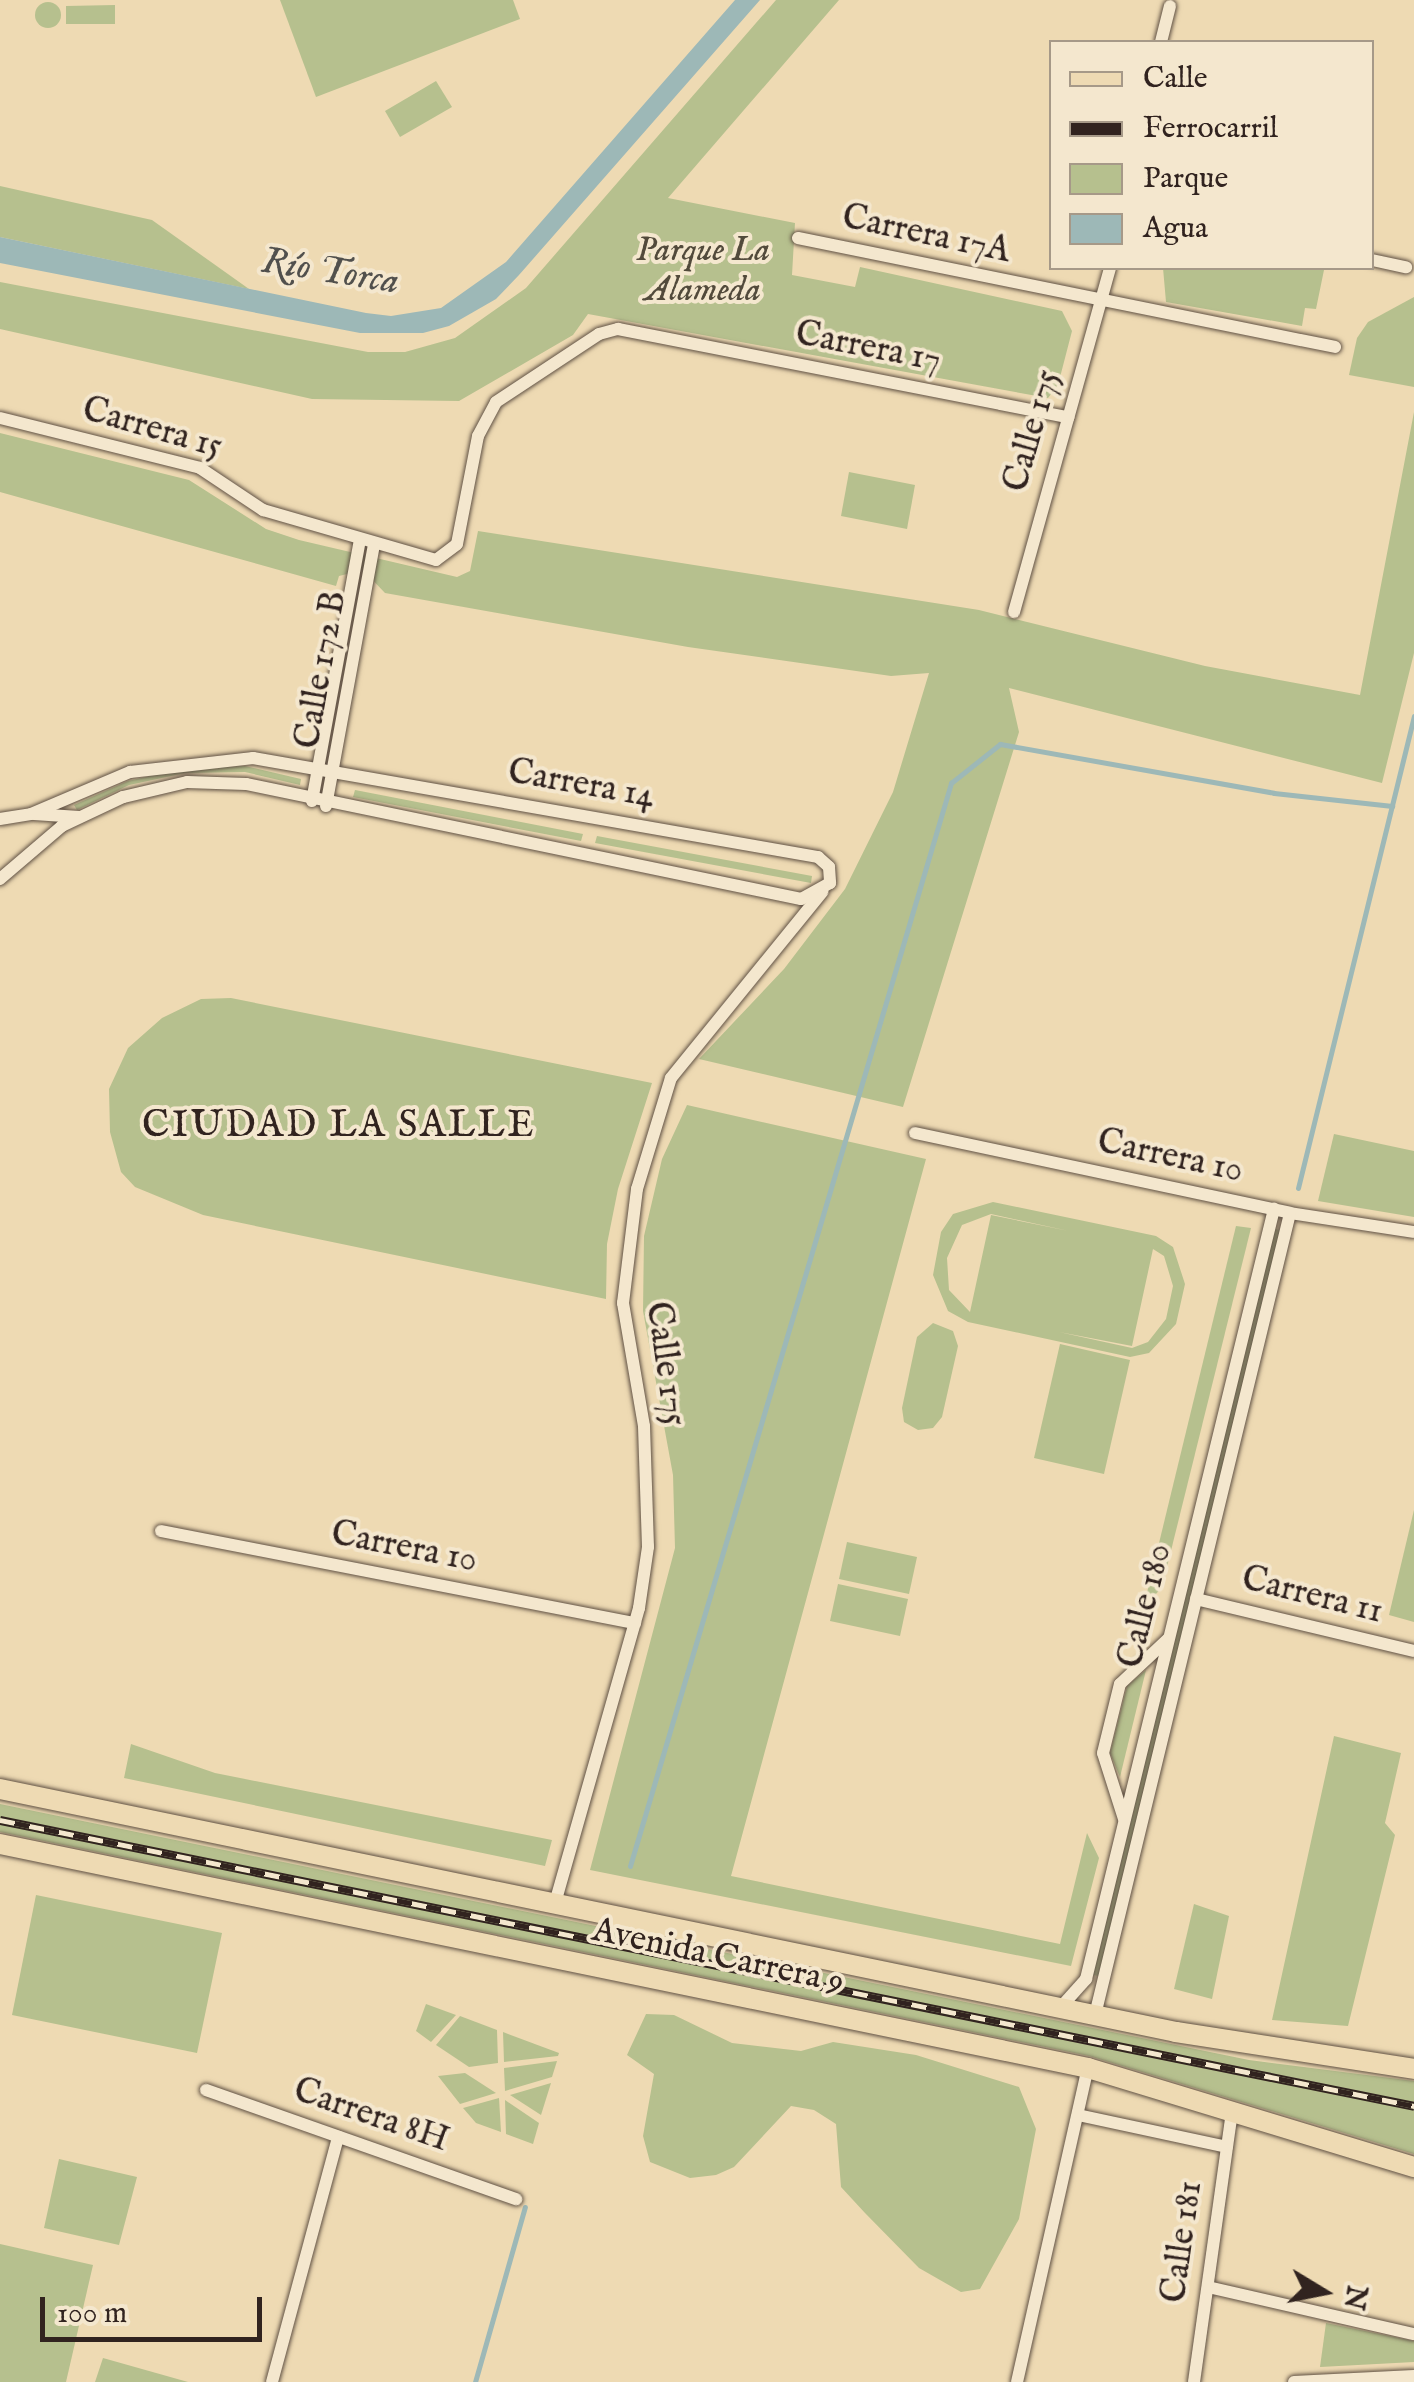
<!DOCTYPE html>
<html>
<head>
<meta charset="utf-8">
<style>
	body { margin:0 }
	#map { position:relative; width:1414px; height:2382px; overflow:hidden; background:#eedab3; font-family:"IM FELL English",serif }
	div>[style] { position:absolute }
	.green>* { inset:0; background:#b6c08e }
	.round { border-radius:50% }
	.water>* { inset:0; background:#9db8b7 }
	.stream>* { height:5px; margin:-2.5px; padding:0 2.5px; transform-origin:2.5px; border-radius:2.5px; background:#9db8b7 }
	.roads { filter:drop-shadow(0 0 2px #605144) drop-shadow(0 0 2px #605144) }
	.minor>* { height:12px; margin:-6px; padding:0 6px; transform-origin:6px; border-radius:6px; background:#f4e7ce }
	.primary>* { height:20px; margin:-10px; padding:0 10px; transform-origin:10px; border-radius:10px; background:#eedab3 }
	.rail>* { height:9px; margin-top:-4.5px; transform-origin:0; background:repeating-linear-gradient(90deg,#f4e7ce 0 15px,#31231f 0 30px); box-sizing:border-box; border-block:2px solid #31231f }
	span { translate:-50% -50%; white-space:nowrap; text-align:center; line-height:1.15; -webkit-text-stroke:8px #f4e7ce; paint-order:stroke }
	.street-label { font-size:35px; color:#31231f }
	.park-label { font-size:35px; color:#524a3b; font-style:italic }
	.water-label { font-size:38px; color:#51504d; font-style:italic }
	.neighbourhood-label { font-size:38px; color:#31231f; letter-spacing:2.5px }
	.legend { position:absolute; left:1049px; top:40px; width:325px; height:230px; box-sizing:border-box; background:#f4e7ce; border:2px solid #a69988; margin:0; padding:12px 18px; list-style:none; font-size:30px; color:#31231f }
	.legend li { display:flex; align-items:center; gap:20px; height:50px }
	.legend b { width:50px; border:2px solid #a69988 }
	.north { position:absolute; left:1274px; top:2242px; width:100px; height:100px; -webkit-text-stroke:8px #f4e7ce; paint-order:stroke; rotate:100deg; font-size:28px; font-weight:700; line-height:40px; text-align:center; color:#31231f }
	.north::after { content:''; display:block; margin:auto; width:35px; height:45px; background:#31231f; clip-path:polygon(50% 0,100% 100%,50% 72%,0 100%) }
	.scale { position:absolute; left:40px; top:2297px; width:222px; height:45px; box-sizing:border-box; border:5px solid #31231f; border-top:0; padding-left:12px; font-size:30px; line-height:35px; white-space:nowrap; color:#31231f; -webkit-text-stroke:8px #f4e7ce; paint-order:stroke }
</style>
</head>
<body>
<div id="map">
	<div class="green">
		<div style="clip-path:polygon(280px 0,513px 0,520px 19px,316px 97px)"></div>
		<div style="clip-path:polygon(776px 0,839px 0,668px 198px,795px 223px,792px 275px,855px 287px,860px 267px,1062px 311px,1072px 331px,1058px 385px,1048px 398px,588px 314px,573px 335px,459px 401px,312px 399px,0 329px,0 282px,368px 352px,405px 352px,455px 338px,526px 288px)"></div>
		<div class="round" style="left:35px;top:2px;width:26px;height:26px"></div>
		<div style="clip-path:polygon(115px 5px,115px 24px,66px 24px,66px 6px)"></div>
		<div style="clip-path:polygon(436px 81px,452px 107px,400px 137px,385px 111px)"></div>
		<div style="clip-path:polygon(0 186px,152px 220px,249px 289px,0 237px)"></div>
		<div style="clip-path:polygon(1163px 268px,1313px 268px,1324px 270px,1316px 309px,1305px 308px,1302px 326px,1166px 302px)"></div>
		<div style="clip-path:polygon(1414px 297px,1414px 387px,1349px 375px,1357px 338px,1368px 322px)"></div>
		<div style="clip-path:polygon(1414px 412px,1414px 653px,1382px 783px,1009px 688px,1019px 732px,903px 1107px,699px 1059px,784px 969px,845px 889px,893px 792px,929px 673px,891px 676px,688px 647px,385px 593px,363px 570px,339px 576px,336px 586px,0 492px,0 433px,189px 480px,266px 529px,299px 540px,457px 577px,470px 571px,478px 531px,979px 610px,1205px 666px,1360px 695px)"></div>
		<div style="clip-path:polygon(849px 472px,915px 485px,907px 529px,841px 516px)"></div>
		<div style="clip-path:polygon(245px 766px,301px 779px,300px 785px,245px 772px,185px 773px,129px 785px,77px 810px,74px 805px,128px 781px,185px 768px)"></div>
		<div style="clip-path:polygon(355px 790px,583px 834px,581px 841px,353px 797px)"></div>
		<div style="clip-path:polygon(597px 836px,812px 876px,811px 883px,595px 843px)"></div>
		<div style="clip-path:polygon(231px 998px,652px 1083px,618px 1189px,607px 1244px,606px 1299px,203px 1215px,135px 1187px,121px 1172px,110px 1132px,109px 1089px,128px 1048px,162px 1018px,201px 999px)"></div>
		<div style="clip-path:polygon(687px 1105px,926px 1159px,731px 1876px,1060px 1944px,1087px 1833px,1099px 1858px,1071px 1966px,590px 1870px,675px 1548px,673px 1475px,643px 1311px,644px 1236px,662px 1159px)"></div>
		<div style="clip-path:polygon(1334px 1134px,1414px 1151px,1414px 1217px,1318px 1201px)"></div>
		<div style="clip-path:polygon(evenodd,993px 1202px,1156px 1236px,1173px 1247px,1185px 1284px,1176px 1324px,1149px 1353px,1130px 1357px,968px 1322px,948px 1311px,933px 1275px,941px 1232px,953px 1214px,993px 1202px,991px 1214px,1069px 1231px,991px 1215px,970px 1312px,949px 1290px,947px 1258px,962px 1225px,991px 1214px,993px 1202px,1153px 1249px,1164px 1256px,1173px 1286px,1166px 1319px,1148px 1342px,1132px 1348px,1059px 1332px,1132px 1346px,1153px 1249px)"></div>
		<div style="clip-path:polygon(1236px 1226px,1251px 1228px,1162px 1587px,1143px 1609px)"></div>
		<div style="clip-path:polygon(1275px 1229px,1280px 1230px,1099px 1976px,1093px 1975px)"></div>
		<div style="clip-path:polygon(933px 1323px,953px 1331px,958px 1346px,942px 1417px,933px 1428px,918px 1430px,904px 1422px,902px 1408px,917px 1337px)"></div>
		<div style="clip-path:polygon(1060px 1344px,1130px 1360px,1104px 1474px,1034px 1458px)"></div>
		<div style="clip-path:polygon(1414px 1510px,1414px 1622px,1389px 1615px)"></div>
		<div style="clip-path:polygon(847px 1542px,917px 1557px,909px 1594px,839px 1579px)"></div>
		<div style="clip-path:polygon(838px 1584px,908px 1599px,900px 1636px,830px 1621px)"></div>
		<div style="clip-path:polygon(1146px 1670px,1120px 1777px,1110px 1753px,1127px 1686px)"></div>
		<div style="clip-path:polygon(1334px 1736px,1401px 1753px,1385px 1823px,1395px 1835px,1348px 2026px,1272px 2020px)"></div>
		<div style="clip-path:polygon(131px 1744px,215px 1773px,552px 1840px,545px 1866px,124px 1778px)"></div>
		<div style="clip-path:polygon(0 1804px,1249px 2060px,1414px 2081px,1414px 2154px,1089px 2056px,0 1832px)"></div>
		<div style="clip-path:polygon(36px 1895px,222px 1933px,197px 2053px,12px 2015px)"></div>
		<div style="clip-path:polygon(1194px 1904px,1229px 1916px,1212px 1999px,1174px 1989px)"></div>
		<div style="clip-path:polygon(426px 2004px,456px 2015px,431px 2042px,416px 2031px)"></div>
		<div style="clip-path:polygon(646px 2014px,674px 2015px,732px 2043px,801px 2051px,833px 2042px,916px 2055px,1019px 2087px,1036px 2129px,1025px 2187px,1019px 2219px,980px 2289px,961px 2292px,919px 2268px,865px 2213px,841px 2187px,836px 2124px,814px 2110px,791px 2106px,734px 2167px,716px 2175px,690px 2178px,650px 2162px,643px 2136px,654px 2074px,627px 2055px)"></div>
		<div style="clip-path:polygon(460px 2016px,497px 2030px,498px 2063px,469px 2067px,436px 2045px)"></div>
		<div style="clip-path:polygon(503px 2032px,559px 2053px,558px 2056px,504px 2062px)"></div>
		<div style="clip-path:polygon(557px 2061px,552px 2077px,505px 2091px,504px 2068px)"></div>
		<div style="clip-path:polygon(465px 2073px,496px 2093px,460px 2104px,438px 2076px)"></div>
		<div style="clip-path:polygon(551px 2083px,541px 2115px,510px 2095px)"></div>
		<div style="clip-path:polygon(499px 2098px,501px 2132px,476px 2123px,463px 2108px)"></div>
		<div style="clip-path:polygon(505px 2100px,539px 2123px,533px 2144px,506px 2134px)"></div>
		<div style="clip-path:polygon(59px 2159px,137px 2177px,119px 2245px,44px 2228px)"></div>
		<div style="clip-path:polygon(0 2244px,93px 2265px,66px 2382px,0 2382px)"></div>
		<div style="clip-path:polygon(1326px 2323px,1414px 2341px,1414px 2362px,1320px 2367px)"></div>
		<div style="clip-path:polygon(103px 2358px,188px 2382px,95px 2382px)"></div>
	</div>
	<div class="water">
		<div style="clip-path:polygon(735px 0,760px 0,519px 275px,496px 299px,449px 326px,423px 333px,360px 333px,0 263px,0 237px,366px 313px,391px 316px,441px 308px,506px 262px)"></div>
	</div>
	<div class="stream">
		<div style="left:1298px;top:1188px;width:486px;rotate:-76.2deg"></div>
		<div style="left:630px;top:1866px;width:1130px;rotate:-73.49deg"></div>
		<div style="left:951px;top:783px;width:63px;rotate:-38.5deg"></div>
		<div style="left:1000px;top:744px;width:278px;rotate:10.1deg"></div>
		<div style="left:1274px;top:793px;width:119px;rotate:6.3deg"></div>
		<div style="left:475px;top:2382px;width:182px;rotate:-74.1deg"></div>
	</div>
	<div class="roads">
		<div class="minor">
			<div style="left:1161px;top:42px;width:37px;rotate:-76deg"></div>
			<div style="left:798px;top:238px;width:548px;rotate:11.47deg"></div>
			<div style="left:1372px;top:260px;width:35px;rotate:12deg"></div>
			<div style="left:0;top:418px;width:206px;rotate:14deg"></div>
			<div style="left:200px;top:468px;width:76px;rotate:33.7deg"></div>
			<div style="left:263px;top:510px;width:180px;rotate:16.1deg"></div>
			<div style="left:436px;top:560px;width:26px;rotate:-37deg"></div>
			<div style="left:457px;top:544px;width:110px;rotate:-79deg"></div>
			<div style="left:478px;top:436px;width:38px;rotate:-62deg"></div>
			<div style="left:496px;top:402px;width:123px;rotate:-33.4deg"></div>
			<div style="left:599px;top:334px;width:20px;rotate:-15deg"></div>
			<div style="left:618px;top:329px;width:459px;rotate:11.1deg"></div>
			<div style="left:1014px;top:612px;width:357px;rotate:-74.4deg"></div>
			<div style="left:312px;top:801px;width:265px;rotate:-79.6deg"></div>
			<div style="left:326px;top:806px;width:266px;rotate:-79.6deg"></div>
			<div style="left:34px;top:814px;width:45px;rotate:3.8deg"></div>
			<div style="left:0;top:819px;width:31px;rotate:-9deg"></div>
			<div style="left:31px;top:814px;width:108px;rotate:-23deg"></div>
			<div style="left:130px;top:772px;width:124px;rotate:-6.5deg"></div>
			<div style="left:253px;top:758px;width:574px;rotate:9.94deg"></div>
			<div style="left:818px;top:857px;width:15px;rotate:42deg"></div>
			<div style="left:829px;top:867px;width:16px;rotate:86deg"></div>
			<div style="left:830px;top:883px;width:33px;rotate:151deg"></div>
			<div style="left:801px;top:899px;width:567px;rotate:-168.29deg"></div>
			<div style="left:246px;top:784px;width:59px;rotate:-178.1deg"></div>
			<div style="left:187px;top:782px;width:66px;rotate:166.8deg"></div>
			<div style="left:123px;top:797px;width:68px;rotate:154.6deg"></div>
			<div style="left:62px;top:826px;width:82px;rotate:139.5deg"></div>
			<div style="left:915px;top:1133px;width:383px;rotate:12deg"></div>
			<div style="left:1290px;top:1213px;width:125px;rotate:8.7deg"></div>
			<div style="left:161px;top:1531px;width:483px;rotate:11deg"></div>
			<div style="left:1196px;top:1599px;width:224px;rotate:13.4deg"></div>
			<div style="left:1124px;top:1819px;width:69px;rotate:-107.7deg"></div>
			<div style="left:1103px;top:1753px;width:71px;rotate:-76.2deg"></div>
			<div style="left:1120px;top:1684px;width:66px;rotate:-43.2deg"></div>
			<div style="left:555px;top:1903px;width:307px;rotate:-74.1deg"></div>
			<div style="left:639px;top:1608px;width:62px;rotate:-81.6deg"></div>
			<div style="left:648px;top:1547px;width:121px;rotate:-91.9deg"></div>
			<div style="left:644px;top:1426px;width:125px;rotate:-99.7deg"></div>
			<div style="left:623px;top:1303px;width:115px;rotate:-83deg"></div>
			<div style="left:637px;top:1189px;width:116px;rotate:-73deg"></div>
			<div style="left:671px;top:1078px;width:240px;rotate:-50.9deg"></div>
			<div style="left:1060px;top:2008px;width:39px;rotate:-48deg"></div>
			<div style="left:1086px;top:1979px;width:793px;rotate:-76.28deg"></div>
			<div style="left:1095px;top:2015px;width:825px;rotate:-76.33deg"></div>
			<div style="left:206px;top:2090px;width:329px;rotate:19.4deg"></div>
			<div style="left:1078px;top:2115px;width:152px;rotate:12.1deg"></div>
			<div style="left:1208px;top:2287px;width:211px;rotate:12.9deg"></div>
			<div style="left:272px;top:2382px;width:254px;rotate:-74.9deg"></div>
			<div style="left:1017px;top:2382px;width:322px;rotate:-77.3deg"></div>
			<div style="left:1194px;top:2382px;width:274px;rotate:-82deg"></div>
			<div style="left:1294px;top:2382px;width:120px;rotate:-2.9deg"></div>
		</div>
		<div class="primary">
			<div style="left:0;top:1789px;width:1201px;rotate:11.67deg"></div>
			<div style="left:1176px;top:2032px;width:241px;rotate:8.8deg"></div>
			<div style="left:0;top:1844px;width:1111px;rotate:11.63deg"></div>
			<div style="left:1088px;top:2068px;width:341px;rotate:16.9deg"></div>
		</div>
	</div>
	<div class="rail">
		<div style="left:0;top:1820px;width:1443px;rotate:11.43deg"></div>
	</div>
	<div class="street-label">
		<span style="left:926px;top:235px;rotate:12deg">Carrera 17A</span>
		<span style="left:868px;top:348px;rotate:11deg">Carrera 17</span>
		<span style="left:152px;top:429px;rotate:16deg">Carrera 15</span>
		<span style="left:1033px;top:431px;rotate:-74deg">Calle 175</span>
		<span style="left:322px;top:670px;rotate:-80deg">Calle 172 B</span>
		<span style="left:581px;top:785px;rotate:10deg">Carrera 14</span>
		<span style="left:1170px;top:1157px;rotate:12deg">Carrera 10</span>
		<span style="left:665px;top:1364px;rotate:82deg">Calle 175</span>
		<span style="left:404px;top:1548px;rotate:11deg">Carrera 10</span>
		<span style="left:1312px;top:1596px;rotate:14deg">Carrera 11</span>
		<span style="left:1146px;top:1606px;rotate:-76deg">Calle 180</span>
		<span style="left:718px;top:1957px;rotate:12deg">Avenida Carrera 9</span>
		<span style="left:371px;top:2116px;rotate:19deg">Carrera 8H</span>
		<span style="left:1183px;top:2242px;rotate:-82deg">Calle 181</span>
	</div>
	<div class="park-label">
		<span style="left:703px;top:271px">Parque La<br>Alameda</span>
	</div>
	<div class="water-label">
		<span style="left:330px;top:273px;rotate:9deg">Río Torca</span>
	</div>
	<div class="neighbourhood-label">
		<span style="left:339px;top:1127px">CIUDAD LA SALLE</span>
	</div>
	<ul class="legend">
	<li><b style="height:12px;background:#eedab3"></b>Calle</li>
	<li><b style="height:12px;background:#31231f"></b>Ferrocarril</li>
	<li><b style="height:28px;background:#b6c08e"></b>Parque</li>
	<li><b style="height:28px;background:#9db8b7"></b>Agua</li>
	</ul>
	<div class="north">N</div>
	<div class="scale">100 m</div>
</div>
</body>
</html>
